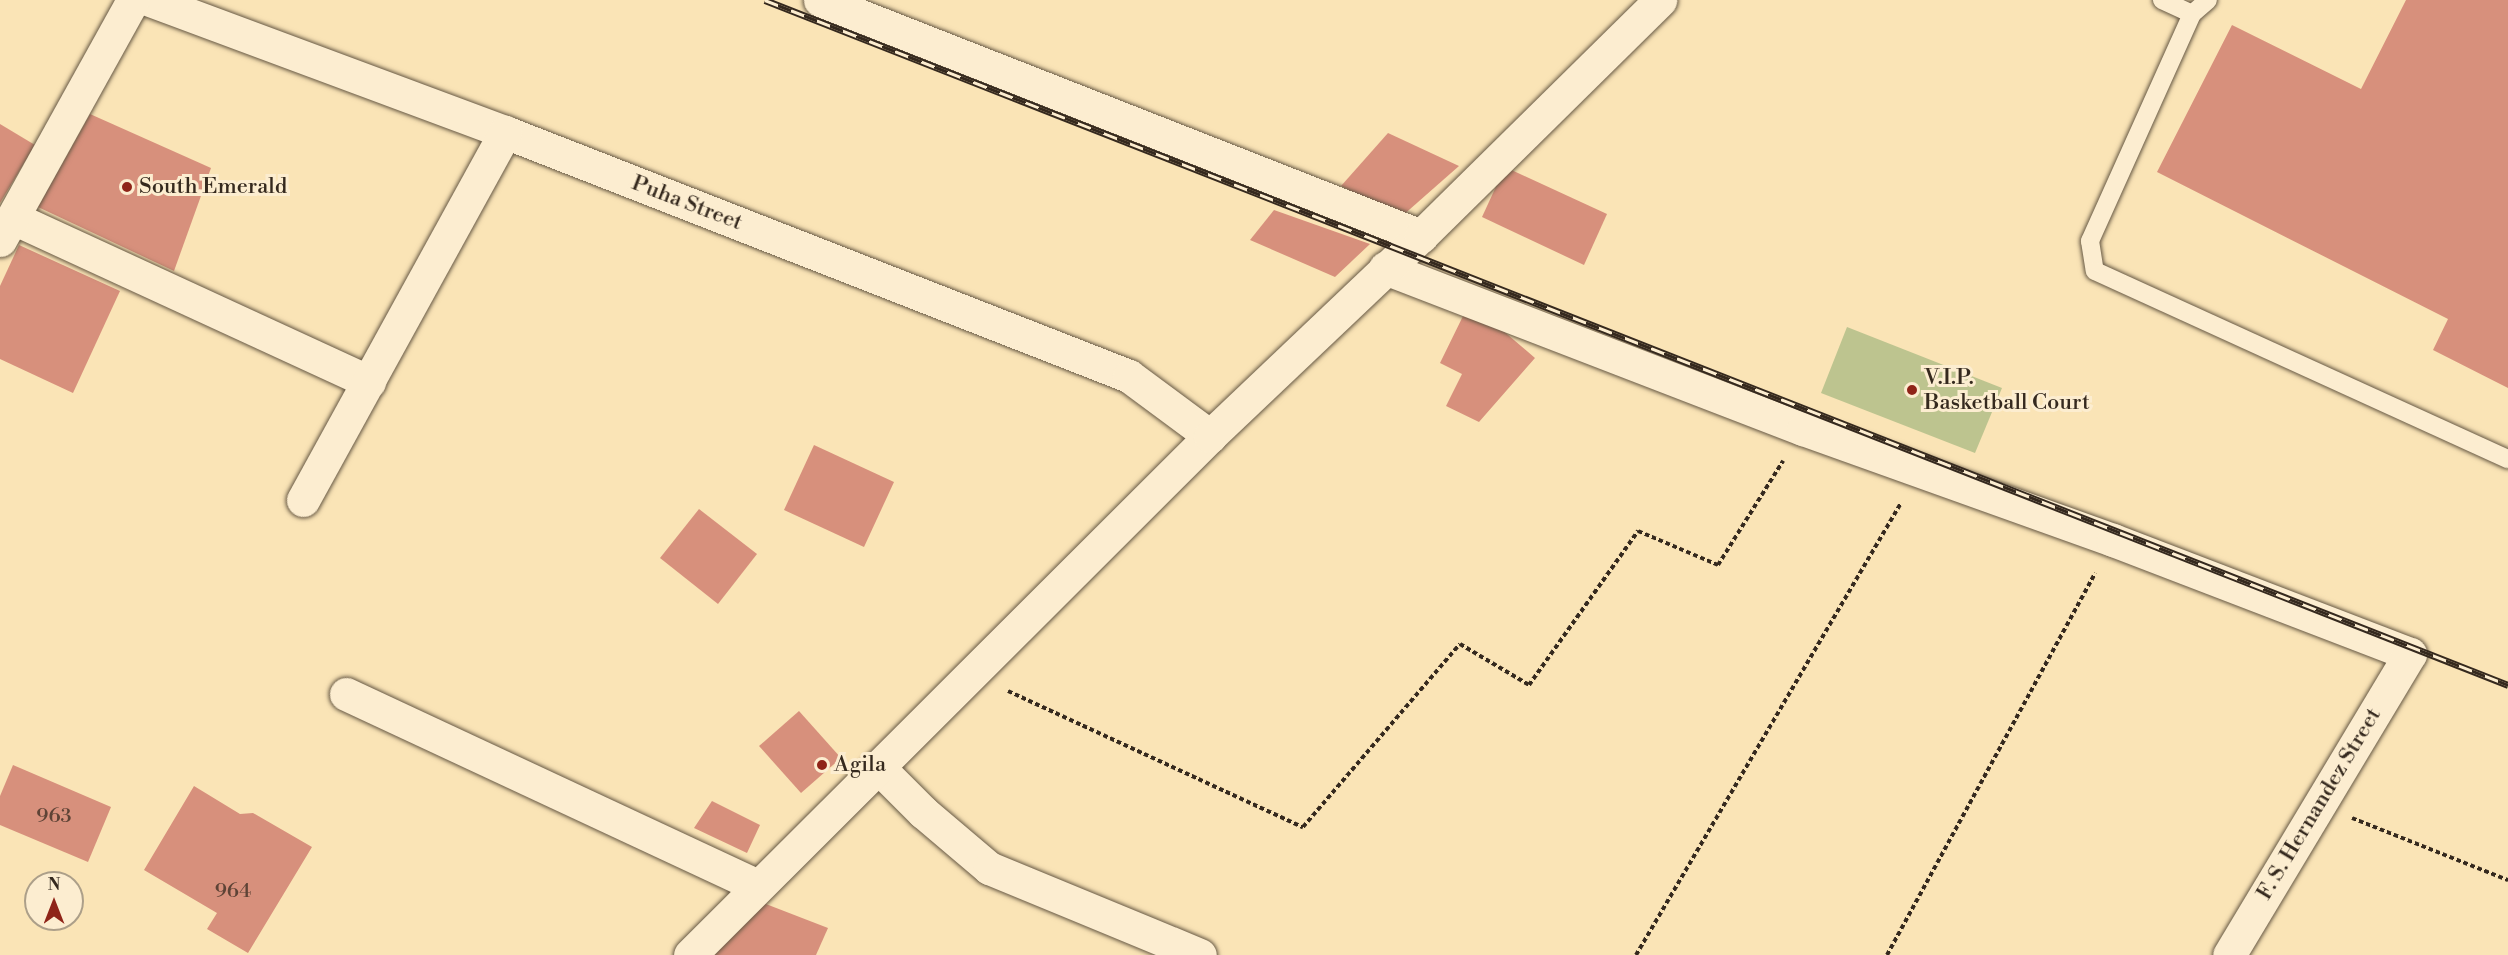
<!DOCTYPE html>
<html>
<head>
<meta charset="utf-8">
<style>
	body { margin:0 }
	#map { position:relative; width:2508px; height:955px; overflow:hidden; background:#fae4b6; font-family:"Libre Bodoni",serif }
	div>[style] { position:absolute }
	.green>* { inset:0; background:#bdc48f }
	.building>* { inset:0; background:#d7907c }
	.path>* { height:4px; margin-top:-2px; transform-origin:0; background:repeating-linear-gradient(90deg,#35291e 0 4.5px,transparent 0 7.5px) }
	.roads { filter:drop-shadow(0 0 2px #665844) drop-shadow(0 0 2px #665844) }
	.service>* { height:18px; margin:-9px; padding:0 9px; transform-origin:9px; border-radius:9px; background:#fcedd0 }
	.minor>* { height:33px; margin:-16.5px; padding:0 16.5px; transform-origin:16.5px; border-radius:16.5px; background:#fcedd0 }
	.tertiary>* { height:33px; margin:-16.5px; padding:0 16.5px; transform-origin:16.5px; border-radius:16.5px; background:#fcedd0 }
	.rail>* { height:7px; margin-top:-3.5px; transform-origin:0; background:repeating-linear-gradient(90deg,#fcedd0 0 14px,#35291e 0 28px); box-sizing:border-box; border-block:2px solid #35291e }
	.dots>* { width:16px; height:16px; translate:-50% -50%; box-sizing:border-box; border:3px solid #fcedd0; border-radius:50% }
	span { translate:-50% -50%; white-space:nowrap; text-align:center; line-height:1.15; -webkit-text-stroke:6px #fcedd0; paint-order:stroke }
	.number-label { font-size:20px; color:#5e4336 }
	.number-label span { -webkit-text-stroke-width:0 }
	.poi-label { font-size:22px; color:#35291e }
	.left { translate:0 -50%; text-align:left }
	.street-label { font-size:22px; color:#35291e }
	.north { position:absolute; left:24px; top:871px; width:60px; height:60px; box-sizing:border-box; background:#fcedd0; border:2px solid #ac9f89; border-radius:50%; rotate:0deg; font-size:16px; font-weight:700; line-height:24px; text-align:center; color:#35291e }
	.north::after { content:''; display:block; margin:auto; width:21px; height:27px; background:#8f2418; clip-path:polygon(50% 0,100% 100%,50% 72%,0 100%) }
</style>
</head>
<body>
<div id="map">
	<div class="green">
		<div style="clip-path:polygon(1847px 327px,2002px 388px,1975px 453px,1821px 393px)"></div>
	</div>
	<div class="building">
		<div style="clip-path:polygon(2406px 0,2508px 0,2508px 388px,2433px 350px,2448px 319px,2157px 172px,2232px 25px,2361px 89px)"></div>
		<div style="clip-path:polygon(90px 114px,211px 168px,174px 271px,38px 207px)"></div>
		<div style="clip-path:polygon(0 124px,35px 145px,0 203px)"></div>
		<div style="clip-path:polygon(1388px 133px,1459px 166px,1401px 217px,1341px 186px)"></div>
		<div style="clip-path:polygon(1505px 167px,1607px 214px,1584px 265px,1482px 217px)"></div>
		<div style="clip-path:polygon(1274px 210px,1370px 244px,1335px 277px,1250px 240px)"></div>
		<div style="clip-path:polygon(19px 245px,120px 291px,73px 393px,0 359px,0 286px)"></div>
		<div style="clip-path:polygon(1465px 312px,1501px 329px,1535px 358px,1479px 422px,1446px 406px,1462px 374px,1440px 363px)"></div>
		<div style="clip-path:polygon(814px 445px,894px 482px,864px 547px,784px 510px)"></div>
		<div style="clip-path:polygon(699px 509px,757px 554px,718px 604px,660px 558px)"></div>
		<div style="clip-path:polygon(799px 711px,841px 758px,801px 793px,759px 746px)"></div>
		<div style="clip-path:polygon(13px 765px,111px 807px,88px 862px,0 825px,0 796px)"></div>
		<div style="clip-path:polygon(194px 786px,240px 814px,253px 813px,312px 847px,248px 953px,207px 929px,217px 913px,144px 870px)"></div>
		<div style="clip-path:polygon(712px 801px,760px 825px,747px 853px,694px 828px)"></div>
		<div style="clip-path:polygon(761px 902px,828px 928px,816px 955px,707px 955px)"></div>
	</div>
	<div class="path">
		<div style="left:1008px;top:691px;width:325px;rotate:24.8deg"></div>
		<div style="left:1303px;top:827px;width:241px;rotate:-49.4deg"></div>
		<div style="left:1460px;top:644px;width:80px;rotate:30.7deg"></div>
		<div style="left:1529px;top:685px;width:189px;rotate:-54.7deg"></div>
		<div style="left:1638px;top:531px;width:87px;rotate:23deg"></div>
		<div style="left:1718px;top:565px;width:123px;rotate:-58deg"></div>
		<div style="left:2352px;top:818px;width:168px;rotate:21.7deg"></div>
		<div style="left:1636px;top:955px;width:524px;rotate:-59.62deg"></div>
		<div style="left:1887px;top:955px;width:435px;rotate:-61.4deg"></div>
	</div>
	<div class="roads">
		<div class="service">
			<div style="left:2162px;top:0;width:33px;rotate:25deg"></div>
			<div style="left:2192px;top:14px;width:21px;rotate:-41deg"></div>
			<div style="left:2192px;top:14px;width:249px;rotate:114.2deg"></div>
			<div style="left:2090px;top:241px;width:30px;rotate:81deg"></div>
			<div style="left:2095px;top:271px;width:454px;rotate:24.5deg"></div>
		</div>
		<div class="minor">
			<div style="left:150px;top:0;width:379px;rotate:20.4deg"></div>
			<div style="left:505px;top:132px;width:670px;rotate:21.36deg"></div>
			<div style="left:1129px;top:376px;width:101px;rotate:36.5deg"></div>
			<div style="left:820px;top:0;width:646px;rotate:21.44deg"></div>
			<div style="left:13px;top:218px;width:392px;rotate:24.7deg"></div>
			<div style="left:0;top:240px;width:274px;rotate:-61deg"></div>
			<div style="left:1385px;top:268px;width:448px;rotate:21.1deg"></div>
			<div style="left:1803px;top:429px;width:329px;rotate:19.7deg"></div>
			<div style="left:2113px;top:540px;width:318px;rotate:21deg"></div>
			<div style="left:2410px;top:654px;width:351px;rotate:121deg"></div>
			<div style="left:303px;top:500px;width:420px;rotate:-61.2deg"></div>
			<div style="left:346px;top:694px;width:452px;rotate:25deg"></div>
			<div style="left:878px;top:767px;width:64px;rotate:45deg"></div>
			<div style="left:923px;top:812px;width:87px;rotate:40.3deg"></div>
			<div style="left:989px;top:868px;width:228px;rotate:22.4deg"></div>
		</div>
		<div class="tertiary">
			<div style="left:690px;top:955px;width:735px;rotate:-44.94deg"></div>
			<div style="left:1210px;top:436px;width:291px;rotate:-43.5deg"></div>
			<div style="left:1421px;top:236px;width:336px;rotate:-44.6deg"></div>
		</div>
	</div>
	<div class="rail">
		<div style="left:765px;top:0;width:1873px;rotate:21.45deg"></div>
	</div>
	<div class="dots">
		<div style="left:127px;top:187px;background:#8f2418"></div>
		<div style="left:1912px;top:390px;background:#8f2418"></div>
		<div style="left:822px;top:765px;background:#8f2418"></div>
	</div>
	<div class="number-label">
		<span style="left:54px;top:816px">963</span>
		<span style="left:233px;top:891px">964</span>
	</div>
	<div class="poi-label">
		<span class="left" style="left:139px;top:187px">South Emerald</span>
		<span class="left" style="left:1924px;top:390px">V.I.P.<br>Basketball Court</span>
		<span class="left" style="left:834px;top:765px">Agila</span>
	</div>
	<div class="street-label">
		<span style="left:687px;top:203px;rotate:21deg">Puha Street</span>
		<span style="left:2319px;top:804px;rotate:-59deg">F. S. Hernandez Street</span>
	</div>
	<div class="north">N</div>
</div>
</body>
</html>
